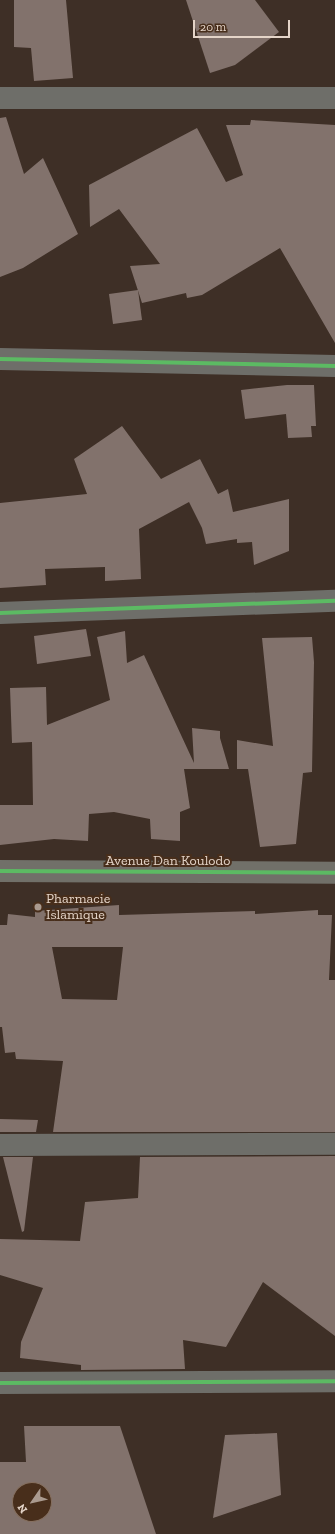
<!DOCTYPE html>
<html>
<head>
<meta charset="utf-8">
<style>
	body { margin:0 }
	#map { position:relative; width:335px; height:1534px; overflow:hidden; background:#3e2f26; font-family:"Zilla Slab",serif }
	div>[style] { position:absolute }
	.building>* { inset:0; background:#82726c }
	.street>* { height:22px; margin:-11px; padding:0 11px; transform-origin:11px; border-radius:11px; background:#6e6e69 }
	.secondary>* { height:22px; margin:-11px; padding:0 11px; transform-origin:11px; border-radius:11px; background:#717069 }
	.cycleway>* { height:4px; margin:-2px; padding:0 2px; transform-origin:2px; border-radius:2px; background:#5cba63 }
	.dots>* { width:11px; height:11px; translate:-50% -50%; box-sizing:border-box; border:2px solid #482e1b; border-radius:50% }
	span { translate:-50% -50%; white-space:nowrap; text-align:center; line-height:1.15; -webkit-text-stroke:4px #482e1b; paint-order:stroke }
	.street-label { font-size:14px; color:#e4d4c8 }
	.poi-label { font-size:14px; color:#e4d4c8 }
	.left { translate:0 -50%; text-align:left }
	.north { position:absolute; left:12px; top:1482px; width:40px; height:40px; box-sizing:border-box; background:#482e1b; border:1px solid #867060; border-radius:50%; rotate:236deg; font-size:11px; font-weight:700; line-height:16px; text-align:center; color:#e4d4c8 }
	.north::after { content:''; display:block; margin:auto; width:14px; height:18px; background:#aa9a8f; clip-path:polygon(50% 0,100% 100%,50% 72%,0 100%) }
	.scale { position:absolute; left:193px; top:20px; width:97px; height:18px; box-sizing:border-box; border:2px solid #e4d4c8; border-top:0; padding-left:5px; font-size:12px; line-height:14px; white-space:nowrap; color:#e4d4c8; -webkit-text-stroke:3px #482e1b; paint-order:stroke }
</style>
</head>
<body>
<div id="map">
	<div class="building">
		<div style="clip-path:polygon(14px 0,66px 0,73px 78px,34px 81px,31px 48px,14px 47px)"></div>
		<div style="clip-path:polygon(186px 0,255px 0,279px 32px,235px 65px,210px 73px)"></div>
		<div style="clip-path:polygon(6px 117px,24px 174px,43px 158px,78px 234px,23px 268px,0 277px,0 118px)"></div>
		<div style="clip-path:polygon(251px 120px,335px 125px,335px 343px,280px 248px,202px 295px,187px 298px,186px 293px,142px 303px,130px 266px,160px 264px,119px 209px,90px 227px,89px 185px,197px 128px,226px 182px,243px 175px,226px 125px,250px 125px)"></div>
		<div style="clip-path:polygon(138px 290px,142px 320px,113px 324px,109px 294px)"></div>
		<div style="clip-path:polygon(287px 385px,314px 385px,316px 426px,311px 426px,312px 437px,288px 438px,286px 414px,245px 419px,241px 390px)"></div>
		<div style="clip-path:polygon(122px 426px,161px 479px,200px 459px,218px 494px,228px 489px,233px 512px,289px 499px,289px 551px,254px 565px,252px 542px,237px 543px,237px 539px,206px 544px,202px 528px,189px 502px,139px 529px,141px 579px,105px 581px,105px 567px,45px 569px,46px 585px,0 588px,0 503px,87px 494px,74px 459px)"></div>
		<div style="clip-path:polygon(86px 629px,91px 656px,37px 664px,34px 636px)"></div>
		<div style="clip-path:polygon(125px 631px,127px 663px,144px 655px,194px 763px,192px 728px,220px 731px,220px 738px,229px 769px,184px 769px,190px 808px,180px 812px,180px 841px,151px 839px,150px 819px,114px 812px,89px 814px,88px 841px,54px 839px,0 845px,0 805px,33px 805px,32px 742px,12px 743px,10px 688px,46px 687px,47px 725px,110px 700px,97px 637px)"></div>
		<div style="clip-path:polygon(312px 637px,314px 662px,312px 772px,303px 773px,296px 844px,260px 847px,248px 769px,237px 769px,237px 740px,273px 746px,262px 638px)"></div>
		<div style="clip-path:polygon(evenodd,119px 905px,119px 915px,255px 911px,255px 914px,318px 910px,318px 915px,332px 915px,329px 980px,335px 980px,335px 1132px,53px 1132px,63px 1061px,16px 1059px,15px 1052px,5px 1053px,2px 1027px,0 1027px,0 925px,7px 925px,8px 914px,35px 917px,35px 911px,119px 905px,52px 947px,123px 947px,117px 1000px,62px 999px,52px 947px)"></div>
		<div style="clip-path:polygon(0 1119px,38px 1120px,36px 1132px,0 1132px)"></div>
		<div style="clip-path:polygon(335px 1156px,335px 1336px,263px 1282px,226px 1347px,183px 1340px,185px 1369px,81px 1370px,81px 1365px,20px 1358px,21px 1342px,43px 1288px,0 1275px,0 1239px,80px 1241px,85px 1202px,138px 1198px,140px 1157px)"></div>
		<div style="clip-path:polygon(3px 1157px,33px 1157px,24px 1231px,22px 1232px)"></div>
		<div style="clip-path:polygon(evenodd,24px 1426px,120px 1426px,156px 1534px,0 1534px,0 1462px,26px 1462px,24px 1426px,20px 1490px,44px 1490px,44px 1514px,20px 1514px,20px 1490px)"></div>
		<div style="clip-path:polygon(277px 1433px,281px 1495px,213px 1518px,225px 1435px)"></div>
	</div>
	<div class="street">
		<div style="left:0;top:98px;width:335px"></div>
		<div style="left:0;top:359px;width:335px;rotate:1.2deg"></div>
		<div style="left:0;top:613px;width:335px;rotate:-2.1deg"></div>
		<div style="left:0;top:1145px;width:335px;rotate:-0.2deg"></div>
		<div style="left:0;top:1383px;width:335px;rotate:-0.3deg"></div>
	</div>
	<div class="secondary">
		<div style="left:0;top:871px;width:335px;rotate:0.3deg"></div>
	</div>
	<div class="cycleway">
		<div style="left:0;top:359px;width:335px;rotate:1.2deg"></div>
		<div style="left:0;top:613px;width:335px;rotate:-2.1deg"></div>
		<div style="left:0;top:871px;width:335px;rotate:0.3deg"></div>
		<div style="left:0;top:1383px;width:335px;rotate:-0.3deg"></div>
	</div>
	<div class="dots">
		<div style="left:38px;top:907px;background:#aa9a8f"></div>
	</div>
	<div class="street-label">
		<span style="left:168px;top:861px">Avenue Dan Koulodo</span>
	</div>
	<div class="poi-label">
		<span class="left" style="left:46px;top:907px">Pharmacie<br>Islamique</span>
	</div>
	<div class="north">N</div>
	<div class="scale">20 m</div>
</div>
</body>
</html>
